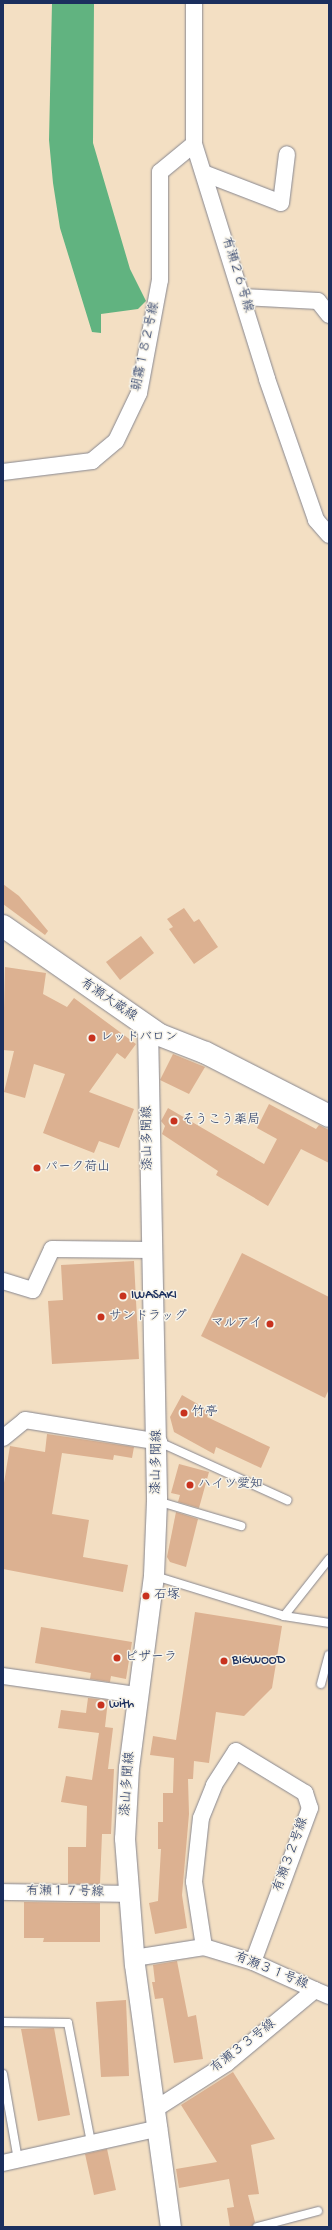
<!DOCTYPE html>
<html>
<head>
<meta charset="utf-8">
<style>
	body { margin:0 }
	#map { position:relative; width:332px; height:2230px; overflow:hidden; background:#f3dfc3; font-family:"Gochi Hand","Klee One",sans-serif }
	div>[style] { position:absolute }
	.forest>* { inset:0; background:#61b380 }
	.building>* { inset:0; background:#dcb191 }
	.roads { filter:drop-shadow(0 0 1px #878790) drop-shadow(0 0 1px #878790) }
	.service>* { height:8px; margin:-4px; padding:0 4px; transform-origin:4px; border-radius:4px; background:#fff }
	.minor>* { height:16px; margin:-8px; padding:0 8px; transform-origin:8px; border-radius:8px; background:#fff }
	.tertiary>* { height:20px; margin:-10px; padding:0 10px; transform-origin:10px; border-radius:10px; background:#fff }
	.secondary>* { height:22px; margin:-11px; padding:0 11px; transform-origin:11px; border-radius:11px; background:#fff }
	.dots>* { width:11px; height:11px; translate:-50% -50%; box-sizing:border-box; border:2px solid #f7f3e8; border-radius:50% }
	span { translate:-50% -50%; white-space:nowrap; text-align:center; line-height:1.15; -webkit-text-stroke:3px #f7f3e8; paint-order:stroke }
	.street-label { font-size:13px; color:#1b2f5e }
	.poi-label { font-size:13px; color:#1b2f5e }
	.left { translate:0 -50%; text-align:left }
	.right { translate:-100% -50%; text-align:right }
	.frame { position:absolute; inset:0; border:4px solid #1b2f5e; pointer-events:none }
</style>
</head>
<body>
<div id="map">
	<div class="forest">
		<div style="clip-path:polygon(52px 3px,94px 3px,93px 143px,130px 269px,146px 301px,138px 309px,101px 314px,101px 333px,92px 332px,60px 228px,53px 183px,49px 140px)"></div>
	</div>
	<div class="building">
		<div style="clip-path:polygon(3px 884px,19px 896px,48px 931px,45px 935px,3px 904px)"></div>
		<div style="clip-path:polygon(184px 908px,194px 922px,199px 919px,218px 947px,194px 964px,169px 929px,173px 927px,167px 919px)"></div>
		<div style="clip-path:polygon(141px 936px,154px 953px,120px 980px,106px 962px)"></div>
		<div style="clip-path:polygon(5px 967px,46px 973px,43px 994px,67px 1007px,74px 998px,136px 1044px,125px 1059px,117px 1053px,89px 1092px,134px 1109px,119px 1148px,99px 1141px,94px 1153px,43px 1133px,65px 1074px,34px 1064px,25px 1098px,4px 1092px,14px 1051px,3px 1050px)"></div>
		<div style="clip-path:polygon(173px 1054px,205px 1067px,189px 1094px,160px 1080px)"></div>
		<div style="clip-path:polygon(269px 1104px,316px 1129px,319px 1125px,329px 1130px,329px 1163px,301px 1149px,268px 1206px,216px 1175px,218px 1171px,162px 1134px,165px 1126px,161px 1121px,168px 1108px,264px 1164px,277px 1139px,257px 1128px)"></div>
		<div style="clip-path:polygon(242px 1253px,329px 1297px,329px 1389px,325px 1398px,201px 1336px)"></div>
		<div style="clip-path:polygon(134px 1261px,139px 1359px,52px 1364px,48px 1301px,63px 1300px,61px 1265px)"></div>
		<div style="clip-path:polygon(182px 1395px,210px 1411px,207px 1417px,270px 1447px,261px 1468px,216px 1447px,214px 1454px,174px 1432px,170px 1417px)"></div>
		<div style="clip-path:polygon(47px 1434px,134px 1447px,132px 1458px,114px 1455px,113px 1460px,62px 1453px,52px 1514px,89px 1520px,83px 1557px,128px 1565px,123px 1592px,3px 1569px,3px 1489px,10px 1446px,45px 1452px)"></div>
		<div style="clip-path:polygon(179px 1464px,209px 1472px,199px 1508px,178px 1502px,180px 1495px,171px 1493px)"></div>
		<div style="clip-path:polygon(176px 1512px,198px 1519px,186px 1567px,170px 1562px,167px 1557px)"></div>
		<div style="clip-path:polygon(195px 1612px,282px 1626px,272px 1688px,244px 1716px,216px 1712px,209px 1763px,194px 1761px,193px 1779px,188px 1779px,189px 1814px,182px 1895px,187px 1928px,155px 1934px,149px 1903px,158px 1901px,161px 1849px,158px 1849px,158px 1822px,163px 1822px,163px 1793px,173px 1793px,174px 1758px,150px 1755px,153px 1736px,176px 1740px)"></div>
		<div style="clip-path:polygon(41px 1627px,132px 1642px,126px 1679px,111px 1676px,110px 1682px,90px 1679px,91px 1673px,35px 1663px)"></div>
		<div style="clip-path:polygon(88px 1698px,108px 1700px,105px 1727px,113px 1728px,108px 1769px,114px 1769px,111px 1834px,102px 1834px,100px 1884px,68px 1884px,68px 1847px,86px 1847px,87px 1806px,61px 1802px,66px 1776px,92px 1780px,99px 1733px,58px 1728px,61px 1710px,86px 1713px)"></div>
		<div style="clip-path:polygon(24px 1902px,100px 1903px,100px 1942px,43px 1942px,44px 1938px,24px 1938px)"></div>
		<div style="clip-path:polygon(177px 1961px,188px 2017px,196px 2015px,203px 2059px,174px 2063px,163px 1998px,155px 1999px,152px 1982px,155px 1982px,153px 1965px)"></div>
		<div style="clip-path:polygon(126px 2000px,129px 2076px,101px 2077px,96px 2002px)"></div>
		<div style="clip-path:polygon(54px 2028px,70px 2115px,38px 2121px,21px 2029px)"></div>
		<div style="clip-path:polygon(233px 2072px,275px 2139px,251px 2145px,259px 2194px,248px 2195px,255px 2222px,252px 2227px,230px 2227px,227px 2208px,234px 2207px,229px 2179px,179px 2188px,176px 2169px,217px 2162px,181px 2105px)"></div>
		<div style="clip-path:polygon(107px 2149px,116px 2190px,94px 2195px,85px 2154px)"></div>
	</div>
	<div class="roads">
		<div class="service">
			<div style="left:159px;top:1442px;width:141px;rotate:24.4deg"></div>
			<div style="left:157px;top:1501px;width:88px;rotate:16.6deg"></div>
			<div style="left:155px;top:1576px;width:135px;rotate:17.2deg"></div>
			<div style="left:284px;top:1616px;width:46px;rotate:8.8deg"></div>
			<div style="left:284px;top:1616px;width:73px;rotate:-51.7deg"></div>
			<div style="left:321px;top:1684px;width:30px;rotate:-75deg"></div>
			<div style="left:3px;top:2022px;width:65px;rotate:0.9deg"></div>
			<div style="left:68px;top:2023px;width:122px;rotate:79.1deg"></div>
			<div style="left:3px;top:2074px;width:87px;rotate:80.1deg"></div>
			<div style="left:257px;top:2227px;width:63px;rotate:-14.7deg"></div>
		</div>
		<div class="minor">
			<div style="left:194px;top:3px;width:141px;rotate:90deg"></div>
			<div style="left:194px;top:144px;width:246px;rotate:72.7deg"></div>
			<div style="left:267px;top:379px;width:149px;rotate:70.8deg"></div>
			<div style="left:316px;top:520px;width:20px;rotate:49deg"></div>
			<div style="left:206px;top:174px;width:80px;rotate:21.1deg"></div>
			<div style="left:281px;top:203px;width:49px;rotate:-83deg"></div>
			<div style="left:243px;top:297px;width:75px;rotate:3.1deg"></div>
			<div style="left:318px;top:301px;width:18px;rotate:52deg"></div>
			<div style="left:3px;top:472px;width:90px;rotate:-7deg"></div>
			<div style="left:92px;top:461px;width:31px;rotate:-40deg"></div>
			<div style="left:116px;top:441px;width:53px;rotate:-64.4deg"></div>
			<div style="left:139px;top:393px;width:115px;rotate:-79.5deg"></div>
			<div style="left:160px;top:280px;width:108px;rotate:-90deg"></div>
			<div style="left:160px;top:172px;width:44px;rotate:-39.5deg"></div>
			<div style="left:3px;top:1281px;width:31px;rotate:17deg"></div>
			<div style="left:33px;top:1290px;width:45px;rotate:-65.1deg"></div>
			<div style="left:52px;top:1249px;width:100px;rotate:0.6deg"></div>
			<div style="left:3px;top:1438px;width:28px;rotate:-39deg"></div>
			<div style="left:25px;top:1420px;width:136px;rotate:9.3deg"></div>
			<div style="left:3px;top:1676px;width:135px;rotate:8.1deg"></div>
			<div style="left:3px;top:1892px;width:124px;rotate:0.9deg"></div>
			<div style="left:204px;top:1947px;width:66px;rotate:-98.7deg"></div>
			<div style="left:194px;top:1882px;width:64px;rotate:-83.8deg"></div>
			<div style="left:201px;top:1818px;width:35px;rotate:-68deg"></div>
			<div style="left:214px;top:1785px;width:40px;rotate:-57.1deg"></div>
			<div style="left:236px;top:1751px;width:81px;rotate:31.3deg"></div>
			<div style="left:305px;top:1793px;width:16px;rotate:72deg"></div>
			<div style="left:310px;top:1808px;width:164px;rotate:110.3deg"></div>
			<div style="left:134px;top:1958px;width:71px;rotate:-8.9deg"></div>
			<div style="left:204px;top:1947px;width:51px;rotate:17deg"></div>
			<div style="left:253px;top:1962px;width:68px;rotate:24.3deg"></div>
			<div style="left:157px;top:2108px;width:83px;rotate:-32.7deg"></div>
			<div style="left:227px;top:2063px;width:114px;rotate:-39.7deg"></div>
			<div style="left:315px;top:1990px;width:15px;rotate:23deg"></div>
			<div style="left:3px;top:2163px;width:160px;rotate:-12.6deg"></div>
		</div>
		<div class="tertiary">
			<div style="left:148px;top:1028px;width:473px;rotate:88.9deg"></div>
			<div style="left:157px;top:1501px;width:75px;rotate:92.3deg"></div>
			<div style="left:154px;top:1576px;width:194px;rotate:97.4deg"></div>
			<div style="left:129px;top:1768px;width:71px;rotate:93.2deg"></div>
			<div style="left:125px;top:1839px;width:126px;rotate:85.5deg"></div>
			<div style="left:135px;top:1965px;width:264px;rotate:82.2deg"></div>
		</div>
		<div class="secondary">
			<div style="left:3px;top:926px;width:191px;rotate:34.8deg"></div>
			<div style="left:160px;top:1035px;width:49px;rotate:21.4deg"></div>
			<div style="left:206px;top:1053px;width:138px;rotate:27.1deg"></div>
		</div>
	</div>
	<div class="dots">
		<div style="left:92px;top:1038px;background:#c8321e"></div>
		<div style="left:174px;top:1121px;background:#c8321e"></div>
		<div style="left:37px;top:1168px;background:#c8321e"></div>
		<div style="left:123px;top:1296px;background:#c8321e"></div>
		<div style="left:101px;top:1317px;background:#c8321e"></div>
		<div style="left:270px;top:1324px;background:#c8321e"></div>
		<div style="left:184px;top:1413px;background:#c8321e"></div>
		<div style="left:190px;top:1485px;background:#c8321e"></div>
		<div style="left:146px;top:1596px;background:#c8321e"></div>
		<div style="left:117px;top:1658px;background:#c8321e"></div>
		<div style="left:224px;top:1661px;background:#c8321e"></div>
		<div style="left:101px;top:1705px;background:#c8321e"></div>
	</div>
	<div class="street-label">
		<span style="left:236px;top:275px;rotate:73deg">有瀬２６号線</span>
		<span style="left:147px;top:347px;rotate:-78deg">朝霧１８２号線</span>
		<span style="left:108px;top:1001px;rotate:34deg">有瀬大蔵線</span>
		<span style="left:149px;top:1138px;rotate:-91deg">漆山多聞線</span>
		<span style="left:158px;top:1462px;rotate:-89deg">漆山多聞線</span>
		<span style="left:129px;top:1784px;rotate:-86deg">漆山多聞線</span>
		<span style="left:292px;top:1855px;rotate:-70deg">有瀬３２号線</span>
		<span style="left:65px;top:1893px;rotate:1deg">有瀬１７号線</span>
		<span style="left:271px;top:1972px;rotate:22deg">有瀬３１号線</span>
		<span style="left:244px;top:2047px;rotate:-38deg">有瀬３３号線</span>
	</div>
	<div class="poi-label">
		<span class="left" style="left:100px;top:1038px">レッドバロン</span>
		<span class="left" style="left:182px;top:1121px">そうこう薬局</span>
		<span class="left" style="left:45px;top:1168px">パーク荷山</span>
		<span class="left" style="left:131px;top:1296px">IWASAKI</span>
		<span class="left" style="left:109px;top:1317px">サンドラッグ</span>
		<span class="right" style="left:262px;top:1324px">マルアイ</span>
		<span class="left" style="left:192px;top:1413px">竹亭</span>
		<span class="left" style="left:198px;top:1485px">ハイツ愛知</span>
		<span class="left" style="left:154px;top:1596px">石塚</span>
		<span class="left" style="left:125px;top:1658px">ピザーラ</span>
		<span class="left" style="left:232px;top:1661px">BIGWOOD</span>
		<span class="left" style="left:109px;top:1705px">with</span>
	</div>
	<div class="frame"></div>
</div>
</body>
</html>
